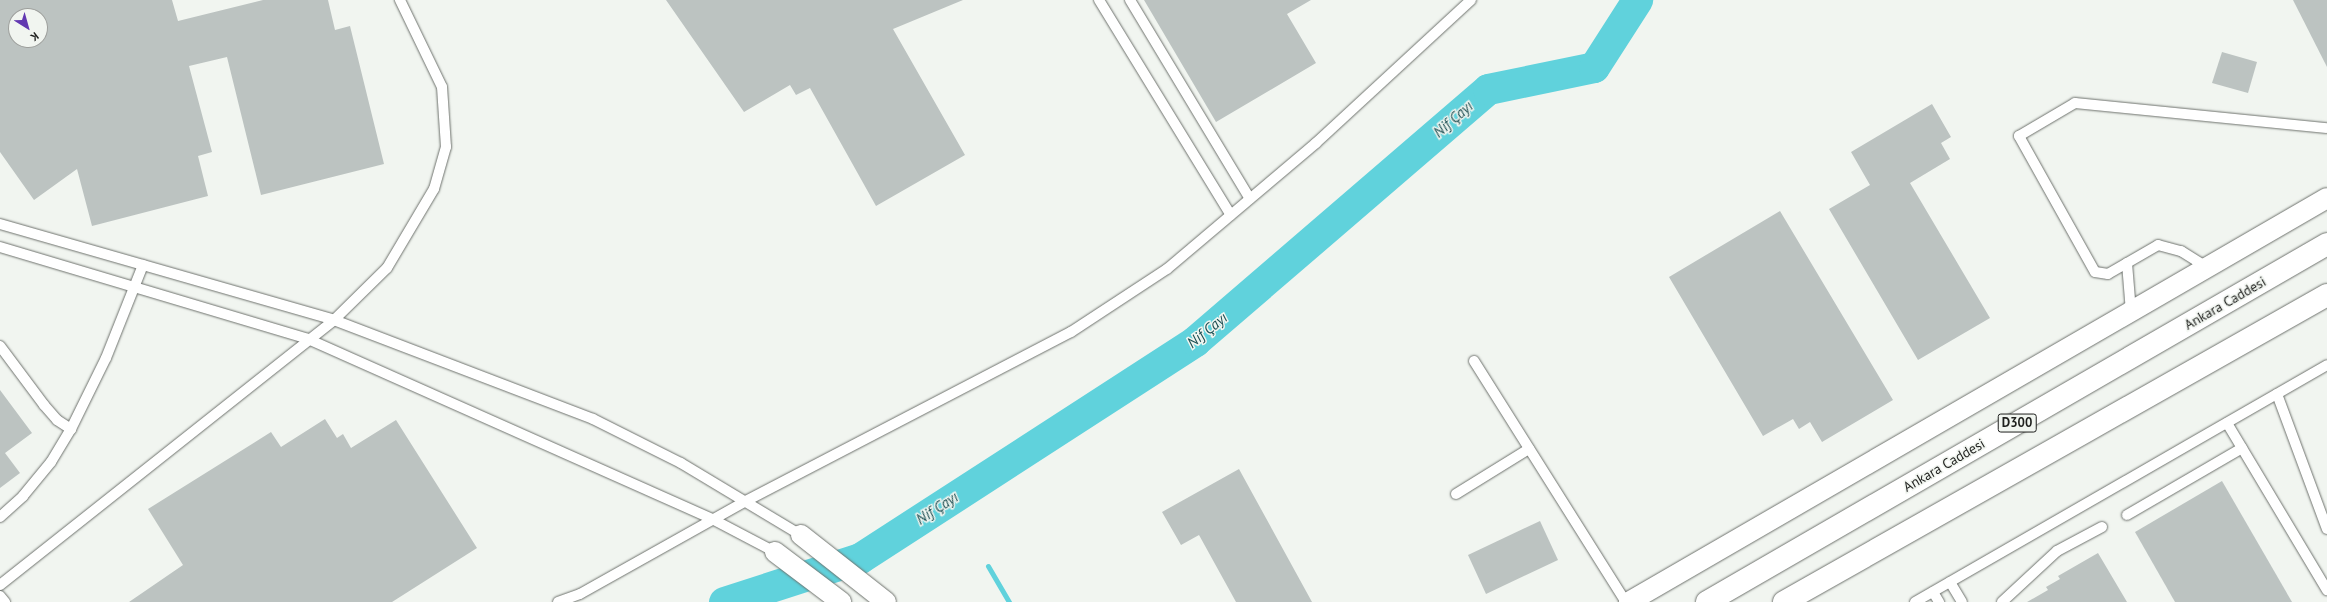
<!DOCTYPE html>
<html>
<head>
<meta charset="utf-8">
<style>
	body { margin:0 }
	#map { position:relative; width:2327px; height:602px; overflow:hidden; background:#f1f5f0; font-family:"PT Sans",sans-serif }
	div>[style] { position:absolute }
	.stream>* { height:5px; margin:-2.5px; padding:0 2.5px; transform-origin:2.5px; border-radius:2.5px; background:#60d2dc }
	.river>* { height:31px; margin:-15.5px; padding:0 15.5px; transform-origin:15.5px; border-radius:15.5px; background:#60d2dc }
	.building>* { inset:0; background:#bcc3c1 }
	.roads { filter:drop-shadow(0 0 1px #6e726d) drop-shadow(0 0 1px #6e726d) }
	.lane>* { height:10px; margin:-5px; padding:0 5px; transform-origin:5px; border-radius:5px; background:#fff }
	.street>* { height:20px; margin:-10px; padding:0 10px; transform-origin:10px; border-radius:10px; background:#fff }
	.highway>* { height:22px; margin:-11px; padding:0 11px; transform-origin:11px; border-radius:11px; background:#fff }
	span { translate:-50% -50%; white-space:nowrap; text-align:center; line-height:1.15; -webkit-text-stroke:3px #f1f5f0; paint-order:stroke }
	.shield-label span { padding:1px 3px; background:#f1f5f0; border:1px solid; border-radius:3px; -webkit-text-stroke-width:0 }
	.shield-label { font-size:13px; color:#1e1f1d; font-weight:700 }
	.street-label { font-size:14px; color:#1e1f1d }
	.water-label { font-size:15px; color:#1d5054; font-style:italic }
	.north { position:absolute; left:8px; top:8px; width:40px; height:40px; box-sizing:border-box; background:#f1f5f0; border:1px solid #9d9f9c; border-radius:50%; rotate:143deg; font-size:11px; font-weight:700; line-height:16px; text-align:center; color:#1e1f1d }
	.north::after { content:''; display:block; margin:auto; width:14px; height:18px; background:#6239b1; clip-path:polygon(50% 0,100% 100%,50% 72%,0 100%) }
</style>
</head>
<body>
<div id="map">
	<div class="stream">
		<div style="left:988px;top:566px;width:42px;rotate:59.7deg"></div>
	</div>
	<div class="river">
		<div style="left:724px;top:602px;width:143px;rotate:-17.9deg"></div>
		<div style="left:860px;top:558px;width:399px;rotate:-32.9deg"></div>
		<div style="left:1195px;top:341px;width:386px;rotate:-40.7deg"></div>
		<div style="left:1488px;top:89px;width:108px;rotate:-11.7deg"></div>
		<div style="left:1594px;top:67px;width:80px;rotate:-57.3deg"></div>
	</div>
	<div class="building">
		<div style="clip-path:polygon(evenodd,0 0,172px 0,178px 21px,263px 0,328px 0,335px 30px,350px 26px,384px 164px,261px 195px,227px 57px,189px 66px,212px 152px,198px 156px,208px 196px,92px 226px,77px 169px,34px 200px,0 152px,0 0,16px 16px,40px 16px,40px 40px,16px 40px,16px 16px)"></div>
		<div style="clip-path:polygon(666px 0,963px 0,893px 29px,965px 155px,876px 206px,810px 88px,796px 95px,790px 85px,744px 112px)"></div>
		<div style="clip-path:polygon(1144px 0,1311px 0,1287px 14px,1316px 63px,1216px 122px)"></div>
		<div style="clip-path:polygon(2293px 0,2327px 0,2327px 67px)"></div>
		<div style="clip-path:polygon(2222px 52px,2257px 62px,2248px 93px,2212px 83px)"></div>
		<div style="clip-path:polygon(1932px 104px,1951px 137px,1941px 143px,1950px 159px,1910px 183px,1990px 318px,1918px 360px,1829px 209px,1870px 185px,1851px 152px)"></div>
		<div style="clip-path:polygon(1780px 211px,1893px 400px,1822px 442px,1810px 422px,1799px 429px,1793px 419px,1763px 436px,1669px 277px)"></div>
		<div style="clip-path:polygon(0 390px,32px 433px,5px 453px,20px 473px,0 488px)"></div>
		<div style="clip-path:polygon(325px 419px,337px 438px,343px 434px,351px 448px,396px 420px,477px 548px,392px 602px,129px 602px,183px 565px,148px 509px,271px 432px,281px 447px)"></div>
		<div style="clip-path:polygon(1239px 469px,1312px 602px,1236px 602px,1199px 535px,1181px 545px,1162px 512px)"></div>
		<div style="clip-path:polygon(2222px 481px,2292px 602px,2175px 602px,2135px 532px)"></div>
		<div style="clip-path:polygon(1540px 521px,1558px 560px,1486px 594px,1468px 555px)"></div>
		<div style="clip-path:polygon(2098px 553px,2127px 602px,2027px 602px,2048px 590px,2046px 587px,2060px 579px,2058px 576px)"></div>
	</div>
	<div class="roads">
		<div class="lane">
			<div style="left:1099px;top:0;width:252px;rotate:58.5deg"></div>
			<div style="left:1130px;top:0;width:232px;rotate:58.9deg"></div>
			<div style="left:0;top:224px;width:348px;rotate:16deg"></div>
			<div style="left:334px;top:320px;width:277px;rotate:20.9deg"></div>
			<div style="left:593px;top:419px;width:98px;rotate:26.6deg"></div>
			<div style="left:681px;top:463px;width:140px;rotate:31deg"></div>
			<div style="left:0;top:247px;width:321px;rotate:16.6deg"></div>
			<div style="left:308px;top:339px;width:445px;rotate:24deg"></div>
			<div style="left:714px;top:520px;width:69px;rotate:27.7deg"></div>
			<div style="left:2127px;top:263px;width:22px;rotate:150deg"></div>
			<div style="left:2108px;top:274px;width:13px;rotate:-171deg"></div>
			<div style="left:2095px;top:272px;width:156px;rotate:-119.2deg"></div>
			<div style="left:2019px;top:136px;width:65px;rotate:-30.5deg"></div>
			<div style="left:2075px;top:103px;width:253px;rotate:5.7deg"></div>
			<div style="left:2131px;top:312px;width:49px;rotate:-94.7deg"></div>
			<div style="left:2127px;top:263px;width:36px;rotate:-30deg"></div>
			<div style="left:2158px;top:245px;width:24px;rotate:15deg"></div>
			<div style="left:2181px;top:251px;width:32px;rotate:32deg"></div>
			<div style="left:0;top:346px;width:74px;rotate:53.3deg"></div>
			<div style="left:44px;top:405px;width:20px;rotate:49deg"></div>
			<div style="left:57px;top:420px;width:17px;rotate:33deg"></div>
			<div style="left:1474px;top:361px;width:285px;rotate:57.8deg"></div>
			<div style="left:2277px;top:394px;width:144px;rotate:69.7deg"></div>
			<div style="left:2227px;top:423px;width:195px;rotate:59.1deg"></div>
			<div style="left:1456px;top:494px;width:86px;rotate:-31.7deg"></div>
			<div style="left:2127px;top:515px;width:133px;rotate:-30.2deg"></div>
			<div style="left:0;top:517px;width:31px;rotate:-42deg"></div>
			<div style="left:23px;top:496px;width:44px;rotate:-50.5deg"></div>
			<div style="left:51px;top:462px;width:39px;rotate:-59deg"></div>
			<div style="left:71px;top:429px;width:79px;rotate:-63.8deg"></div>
			<div style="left:106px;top:358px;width:100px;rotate:-68.3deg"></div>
			<div style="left:1950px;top:582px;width:23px;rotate:59deg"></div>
			<div style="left:0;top:585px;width:426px;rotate:-38.4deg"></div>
			<div style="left:334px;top:320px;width:74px;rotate:-44.5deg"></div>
			<div style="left:387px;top:268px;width:92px;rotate:-59.3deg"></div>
			<div style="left:434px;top:189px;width:44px;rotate:-74.1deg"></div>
			<div style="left:446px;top:147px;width:60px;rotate:-93.8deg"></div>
			<div style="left:442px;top:87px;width:97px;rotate:-115.8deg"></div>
			<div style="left:1933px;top:592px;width:12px;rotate:59deg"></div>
			<div style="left:0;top:596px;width:8px;rotate:50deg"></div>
			<div style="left:558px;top:602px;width:23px;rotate:-20deg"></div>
			<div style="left:580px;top:594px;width:190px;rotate:-29.3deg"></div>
			<div style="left:746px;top:501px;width:366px;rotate:-27.5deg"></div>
			<div style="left:1071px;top:332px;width:115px;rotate:-33.3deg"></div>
			<div style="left:1167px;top:269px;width:195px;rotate:-40.2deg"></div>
			<div style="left:1316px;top:143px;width:211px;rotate:-42.7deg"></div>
			<div style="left:1915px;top:602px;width:475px;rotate:-29.9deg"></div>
			<div style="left:2002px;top:602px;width:75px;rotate:-42.8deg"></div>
			<div style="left:2057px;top:551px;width:51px;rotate:-28.1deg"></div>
		</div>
		<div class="street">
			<div style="left:801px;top:535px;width:108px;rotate:38.2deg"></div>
			<div style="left:775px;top:552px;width:83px;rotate:37.1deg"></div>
			<div style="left:1629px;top:602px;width:806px;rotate:-30.06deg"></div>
		</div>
		<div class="highway">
			<div style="left:1707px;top:602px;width:716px;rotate:-30deg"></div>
			<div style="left:1784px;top:602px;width:624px;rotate:-29.48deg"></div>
		</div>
	</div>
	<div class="shield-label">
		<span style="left:2017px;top:423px">D300</span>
	</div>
	<div class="street-label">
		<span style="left:2225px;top:303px;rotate:-30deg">Ankara Caddesi</span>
		<span style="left:1944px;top:465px;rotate:-30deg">Ankara Caddesi</span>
	</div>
	<div class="water-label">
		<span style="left:1453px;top:119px;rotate:-41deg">Nif Çayı</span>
		<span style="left:1207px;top:330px;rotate:-39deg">Nif Çayı</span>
		<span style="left:937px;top:508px;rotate:-33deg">Nif Çayı</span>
	</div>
	<div class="north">K</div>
</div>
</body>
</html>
